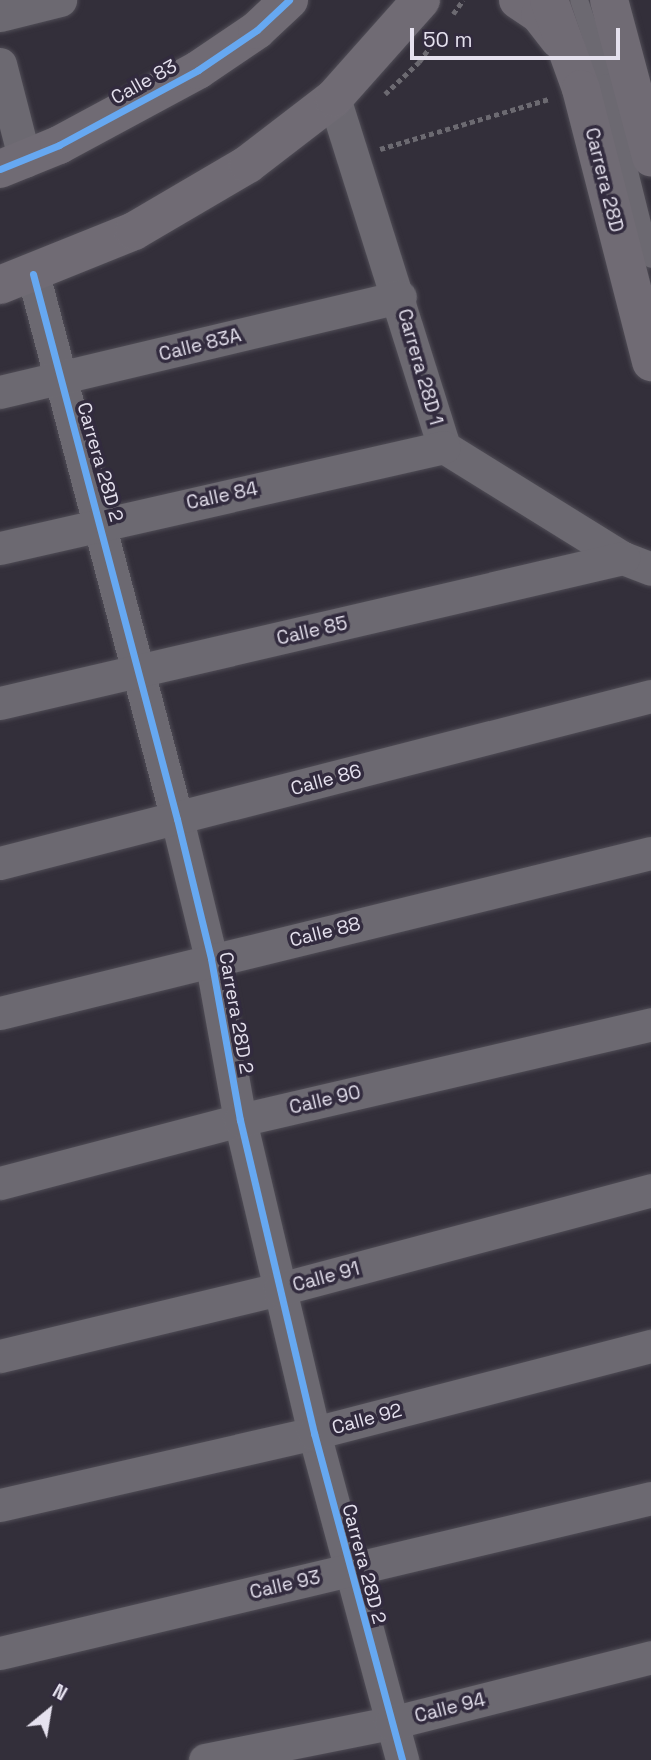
<!DOCTYPE html>
<html>
<head>
<meta charset="utf-8">
<style>
	body { margin:0 }
	#map { position:relative; width:651px; height:1760px; overflow:hidden; background:#332f3a; font-family:"Space Grotesk",sans-serif }
	div>[style] { position:absolute }
	.path>* { height:4.5px; margin-top:-2.25px; transform-origin:0; background:repeating-linear-gradient(90deg,#6c6a71 0 5px,transparent 0 8.5px) }
	.roads { filter:drop-shadow(0 0 2px #504d56) drop-shadow(0 0 2px #504d56) }
	.lane>* { height:18px; margin:-9px; padding:0 9px; transform-origin:9px; border-radius:9px; background:#6c6971 }
	.street>* { height:33px; margin:-16.5px; padding:0 16.5px; transform-origin:16.5px; border-radius:16.5px; background:#6c6971 }
	.secondary>* { height:38px; margin:-19px; padding:0 19px; transform-origin:19px; border-radius:19px; background:#706b74 }
	.cycleway>* { height:7px; margin:-3.5px; padding:0 3.5px; transform-origin:3.5px; border-radius:3.5px; background:#66a8f1 }
	span { translate:-50% -50%; white-space:nowrap; text-align:center; line-height:1.15; -webkit-text-stroke:7px #322b3e; paint-order:stroke }
	.street-label { font-size:19px; color:#e5e1ee }
	.north { position:absolute; left:14px; top:1676px; width:70px; height:70px; -webkit-text-stroke:5px #322b3e; paint-order:stroke; rotate:30deg; font-size:19px; font-weight:700; line-height:28px; text-align:center; color:#e5e1ee }
	.north::after { content:''; display:block; margin:auto; width:24px; height:32px; background:#e5e1ee; clip-path:polygon(50% 0,100% 100%,50% 72%,0 100%) }
	.scale { position:absolute; left:410px; top:28px; width:210px; height:32px; box-sizing:border-box; border:4px solid #e5e1ee; border-top:0; padding-left:9px; font-size:21px; line-height:24px; white-space:nowrap; color:#e5e1ee; -webkit-text-stroke:5px #322b3e; paint-order:stroke }
</style>
</head>
<body>
<div id="map">
	<div class="path">
		<div style="left:453px;top:14px;width:17px;rotate:-54deg"></div>
		<div style="left:385px;top:94px;width:47px;rotate:-43.3deg"></div>
		<div style="left:419px;top:62px;width:36px;rotate:-54deg"></div>
		<div style="left:380px;top:149px;width:176px;rotate:-16.5deg"></div>
	</div>
	<div class="roads">
		<div class="lane">
			<div style="left:579px;top:0;width:88px;rotate:71.4deg"></div>
			<div style="left:607px;top:83px;width:181px;rotate:76deg"></div>
		</div>
		<div class="street">
			<div style="left:0;top:15px;width:62px;rotate:-14deg"></div>
			<div style="left:0;top:64px;width:100px;rotate:75.5deg"></div>
			<div style="left:334px;top:98px;width:366px;rotate:72.5deg"></div>
			<div style="left:444px;top:447px;width:211px;rotate:31.8deg"></div>
			<div style="left:623px;top:558px;width:30px;rotate:21deg"></div>
			<div style="left:33px;top:274px;width:564px;rotate:75.2deg"></div>
			<div style="left:177px;top:819px;width:144px;rotate:76.3deg"></div>
			<div style="left:211px;top:959px;width:164px;rotate:79.8deg"></div>
			<div style="left:240px;top:1120px;width:322px;rotate:76.7deg"></div>
			<div style="left:314px;top:1433px;width:339px;rotate:74.9deg"></div>
			<div style="left:0;top:392px;width:411px;rotate:-13.4deg"></div>
			<div style="left:0;top:548px;width:455px;rotate:-12.8deg"></div>
			<div style="left:0;top:703px;width:640px;rotate:-13.1deg"></div>
			<div style="left:0;top:863px;width:672px;rotate:-14.39deg"></div>
			<div style="left:0;top:1013px;width:670px;rotate:-13.81deg"></div>
			<div style="left:0;top:1183px;width:248px;rotate:-14.7deg"></div>
			<div style="left:240px;top:1120px;width:422px;rotate:-13.1deg"></div>
			<div style="left:0;top:1356px;width:288px;rotate:-13.5deg"></div>
			<div style="left:280px;top:1289px;width:384px;rotate:-14.9deg"></div>
			<div style="left:0;top:1505px;width:322px;rotate:-12.9deg"></div>
			<div style="left:314px;top:1433px;width:348px;rotate:-14.5deg"></div>
			<div style="left:0;top:1653px;width:669px;rotate:-13.39deg"></div>
			<div style="left:205px;top:1760px;width:190px;rotate:-11.3deg"></div>
			<div style="left:391px;top:1723px;width:268px;rotate:-14.2deg"></div>
		</div>
		<div class="secondary">
			<div style="left:518px;top:0;width:27px;rotate:34deg"></div>
			<div style="left:540px;top:15px;width:31px;rotate:52deg"></div>
			<div style="left:549px;top:0;width:95px;rotate:70.2deg"></div>
			<div style="left:581px;top:89px;width:282px;rotate:75.6deg"></div>
			<div style="left:609px;top:0;width:163px;rotate:75deg"></div>
			<div style="left:0;top:169px;width:64px;rotate:-22.1deg"></div>
			<div style="left:59px;top:145px;width:158px;rotate:-28.3deg"></div>
			<div style="left:198px;top:70px;width:71px;rotate:-34.1deg"></div>
			<div style="left:257px;top:30px;width:44px;rotate:-43.2deg"></div>
			<div style="left:0;top:285px;width:144px;rotate:-21.9deg"></div>
			<div style="left:134px;top:231px;width:132px;rotate:-30.4deg"></div>
			<div style="left:248px;top:164px;width:108px;rotate:-37.5deg"></div>
			<div style="left:334px;top:98px;width:131px;rotate:-48.4deg"></div>
		</div>
	</div>
	<div class="cycleway">
		<div style="left:0;top:169px;width:64px;rotate:-22.1deg"></div>
		<div style="left:59px;top:145px;width:158px;rotate:-28.3deg"></div>
		<div style="left:198px;top:70px;width:71px;rotate:-34.1deg"></div>
		<div style="left:257px;top:30px;width:44px;rotate:-43.2deg"></div>
		<div style="left:33px;top:274px;width:564px;rotate:75.2deg"></div>
		<div style="left:177px;top:819px;width:144px;rotate:76.3deg"></div>
		<div style="left:211px;top:959px;width:164px;rotate:79.8deg"></div>
		<div style="left:240px;top:1120px;width:322px;rotate:76.7deg"></div>
		<div style="left:314px;top:1433px;width:339px;rotate:74.9deg"></div>
	</div>
	<div class="street-label">
		<span style="left:144px;top:82px;rotate:-29deg">Calle 83</span>
		<span style="left:604px;top:180px;rotate:76deg">Carrera 28D</span>
		<span style="left:200px;top:345px;rotate:-14deg">Calle 83A</span>
		<span style="left:420px;top:367px;rotate:74deg">Carrera 28D 1</span>
		<span style="left:100px;top:462px;rotate:74deg">Carrera 28D 2</span>
		<span style="left:222px;top:496px;rotate:-12deg">Calle 84</span>
		<span style="left:312px;top:631px;rotate:-13deg">Calle 85</span>
		<span style="left:326px;top:780px;rotate:-15deg">Calle 86</span>
		<span style="left:325px;top:932px;rotate:-14deg">Calle 88</span>
		<span style="left:236px;top:1013px;rotate:80deg">Carrera 28D 2</span>
		<span style="left:325px;top:1100px;rotate:-13deg">Calle 90</span>
		<span style="left:326px;top:1277px;rotate:-15deg">Calle 91</span>
		<span style="left:367px;top:1419px;rotate:-15deg">Calle 92</span>
		<span style="left:364px;top:1564px;rotate:75deg">Carrera 28D 2</span>
		<span style="left:285px;top:1585px;rotate:-13deg">Calle 93</span>
		<span style="left:450px;top:1708px;rotate:-14deg">Calle 94</span>
	</div>
	<div class="north">N</div>
	<div class="scale">50 m</div>
</div>
</body>
</html>
